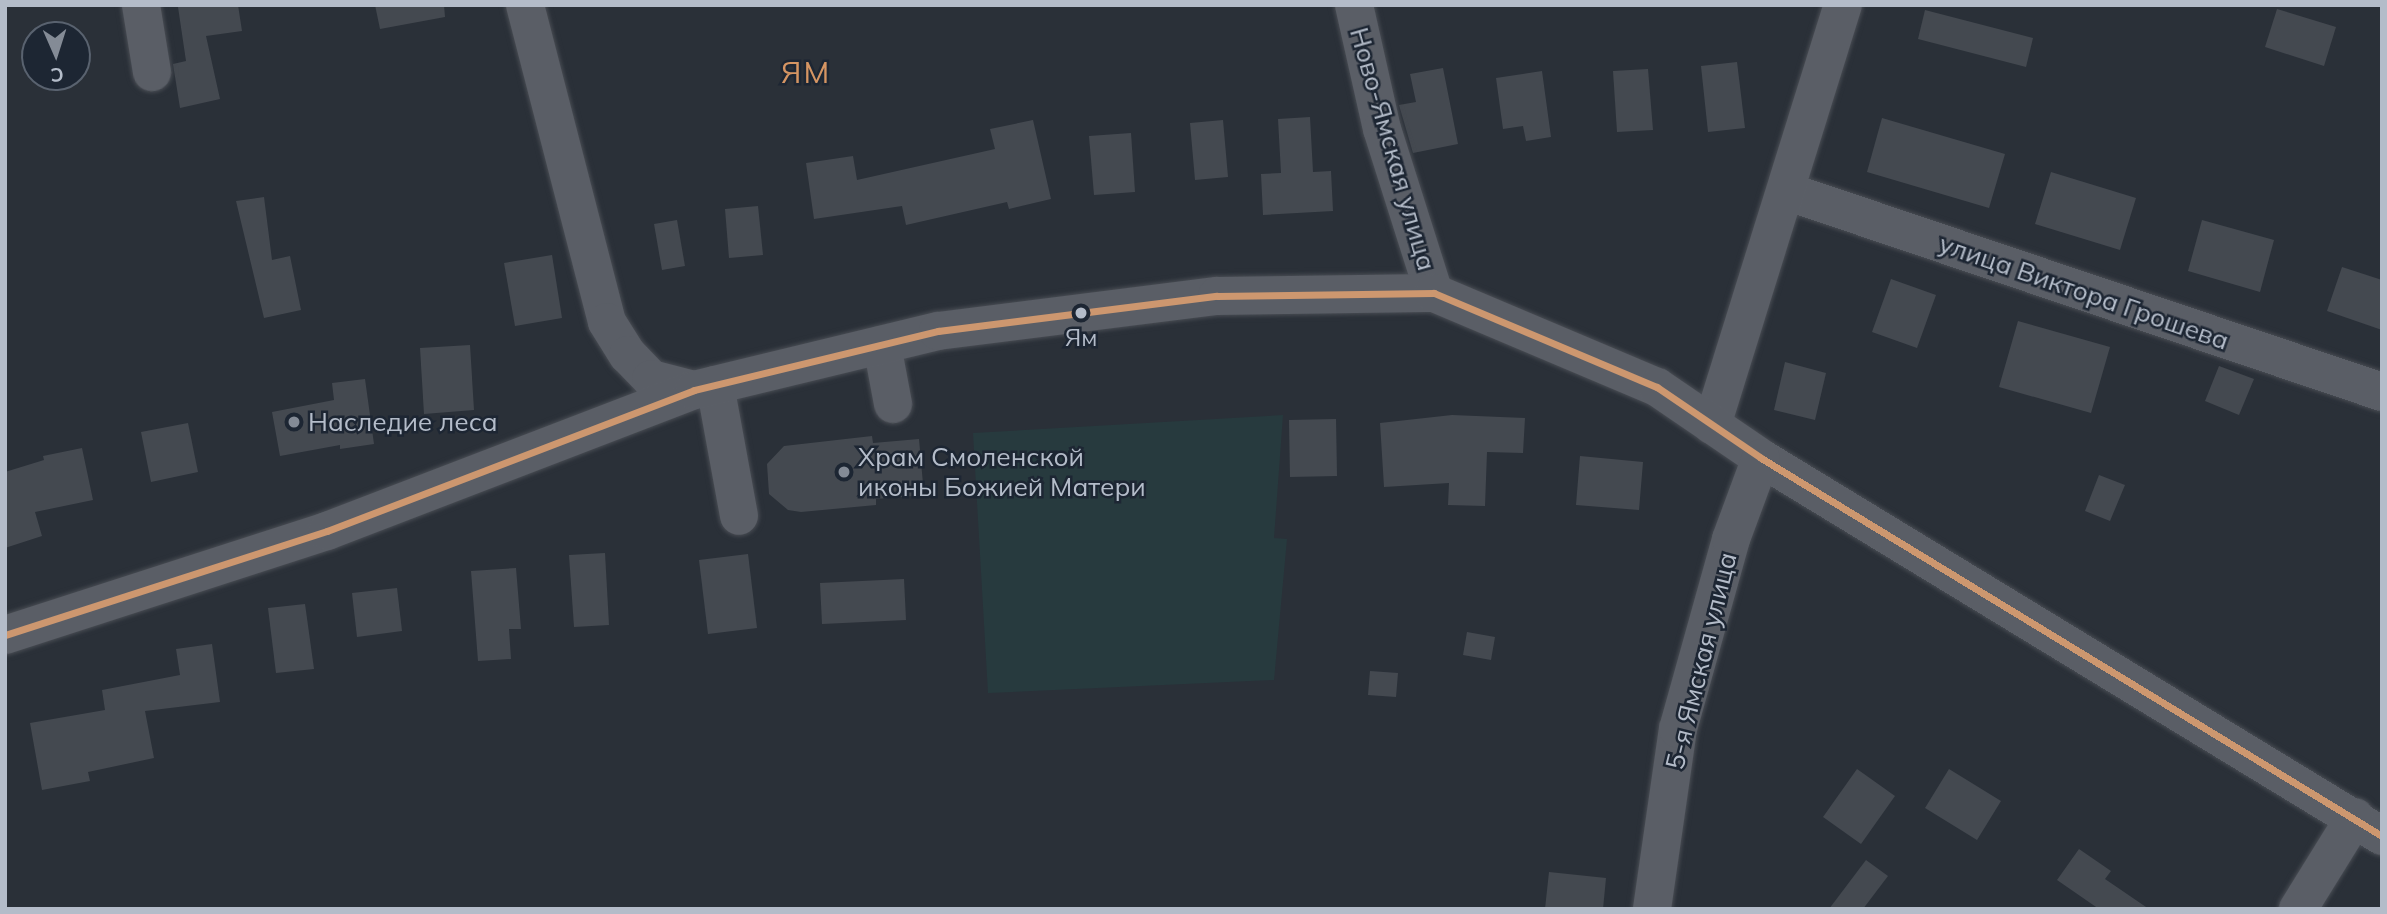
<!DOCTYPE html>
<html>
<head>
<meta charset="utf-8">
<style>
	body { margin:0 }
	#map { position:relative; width:2387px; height:914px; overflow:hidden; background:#2a3038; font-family:Mulish,sans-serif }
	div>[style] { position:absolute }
	.green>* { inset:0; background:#273a3e }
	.building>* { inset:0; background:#444950 }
	.roads { filter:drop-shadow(0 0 2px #484c53) drop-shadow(0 0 2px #484c53) }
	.minor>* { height:38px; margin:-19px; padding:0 19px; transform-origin:19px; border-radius:19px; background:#5a5e66 }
	.bus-1>* { height:7px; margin:-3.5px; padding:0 3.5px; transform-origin:3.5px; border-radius:3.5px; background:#cd976f }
	.dots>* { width:19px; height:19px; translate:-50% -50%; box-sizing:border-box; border:4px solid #1d2633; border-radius:50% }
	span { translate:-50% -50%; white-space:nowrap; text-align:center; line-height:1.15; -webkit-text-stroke:5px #1d2633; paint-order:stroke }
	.bus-label { font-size:24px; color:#b4bcc9 }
	.street-label { font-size:26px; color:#b4bcc9 }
	.poi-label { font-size:26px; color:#b4bcc9 }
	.left { translate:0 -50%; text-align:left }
	.quarter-label { font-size:30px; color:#d59563; letter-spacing:2px }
	.frame { position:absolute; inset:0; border:7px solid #b4bcc9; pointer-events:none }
	.north { position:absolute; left:21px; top:21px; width:70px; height:70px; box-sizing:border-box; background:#1d2633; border:2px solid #59626f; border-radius:50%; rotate:177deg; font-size:19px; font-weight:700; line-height:28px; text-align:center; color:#b4bcc9 }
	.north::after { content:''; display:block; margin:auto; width:24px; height:32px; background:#848b96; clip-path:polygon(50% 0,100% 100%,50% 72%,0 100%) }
</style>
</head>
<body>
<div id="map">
	<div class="green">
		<div style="clip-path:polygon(1283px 415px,1274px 538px,1287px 539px,1274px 680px,988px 693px,973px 433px)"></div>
	</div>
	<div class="building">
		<div style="clip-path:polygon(191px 5px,238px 5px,242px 31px,206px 36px,220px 99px,180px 108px,173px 64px,186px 61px,178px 7px)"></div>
		<div style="clip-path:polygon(375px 5px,444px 5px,445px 17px,380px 29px)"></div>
		<div style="clip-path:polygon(2277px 9px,2336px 27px,2324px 66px,2265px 47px)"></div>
		<div style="clip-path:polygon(1925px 10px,2033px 38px,2026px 67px,1918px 39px)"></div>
		<div style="clip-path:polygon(1737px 62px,1745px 128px,1708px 132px,1701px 66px)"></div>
		<div style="clip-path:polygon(1443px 68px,1458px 144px,1413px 153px,1399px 105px,1416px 102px,1410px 74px)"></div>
		<div style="clip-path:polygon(1648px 69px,1653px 130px,1617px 132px,1613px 71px)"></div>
		<div style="clip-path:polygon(1542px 71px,1551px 137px,1526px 141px,1523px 126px,1503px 129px,1496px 78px)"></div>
		<div style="clip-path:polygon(1310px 117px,1313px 172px,1331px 171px,1333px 211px,1263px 215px,1261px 174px,1281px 173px,1278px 119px)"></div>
		<div style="clip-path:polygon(1882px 118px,2005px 154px,1989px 208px,1867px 172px)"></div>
		<div style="clip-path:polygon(1033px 120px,1051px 199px,1009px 209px,1007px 202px,906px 225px,902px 206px,814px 219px,806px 163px,853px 156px,857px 180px,995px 149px,990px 129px)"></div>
		<div style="clip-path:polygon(1223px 120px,1228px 177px,1195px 180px,1190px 123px)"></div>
		<div style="clip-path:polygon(1131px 133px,1135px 192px,1094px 195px,1089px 136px)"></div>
		<div style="clip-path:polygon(2051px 172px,2136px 198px,2120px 250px,2035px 224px)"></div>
		<div style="clip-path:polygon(264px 197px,272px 260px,290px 256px,301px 310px,264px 318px,236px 201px)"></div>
		<div style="clip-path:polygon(758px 206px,763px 255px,729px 258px,725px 209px)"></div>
		<div style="clip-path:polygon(677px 220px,685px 266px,662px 270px,654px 224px)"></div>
		<div style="clip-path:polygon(2202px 220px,2274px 240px,2260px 292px,2188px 271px)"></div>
		<div style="clip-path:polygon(552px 255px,562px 318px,515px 326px,504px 263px)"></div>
		<div style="clip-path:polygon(2342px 267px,2382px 280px,2382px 330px,2327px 311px)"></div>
		<div style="clip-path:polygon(1891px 279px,1936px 295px,1917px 348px,1872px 332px)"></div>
		<div style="clip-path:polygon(2018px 321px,2110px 347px,2091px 413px,1999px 387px)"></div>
		<div style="clip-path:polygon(470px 345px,474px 410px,424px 414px,420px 348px)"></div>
		<div style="clip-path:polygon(1785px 362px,1826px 373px,1815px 420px,1774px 410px)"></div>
		<div style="clip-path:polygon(2219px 366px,2254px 379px,2239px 415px,2205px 401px)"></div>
		<div style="clip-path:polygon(365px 379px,374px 444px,340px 449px,340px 445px,280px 456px,272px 412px,334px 400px,332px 383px)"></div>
		<div style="clip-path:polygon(1452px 415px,1525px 418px,1523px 453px,1487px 452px,1485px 506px,1448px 505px,1449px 483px,1384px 487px,1380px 423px)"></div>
		<div style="clip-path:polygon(1336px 419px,1337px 476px,1290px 477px,1289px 420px)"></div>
		<div style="clip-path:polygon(188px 423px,198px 472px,151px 482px,141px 432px)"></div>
		<div style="clip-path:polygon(872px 436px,873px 443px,919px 439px,924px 495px,876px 499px,876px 505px,801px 512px,788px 510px,769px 494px,767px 464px,784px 446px)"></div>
		<div style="clip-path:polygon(82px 448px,93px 500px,35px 512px,42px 536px,5px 548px,5px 472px,44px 460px,43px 456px)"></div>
		<div style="clip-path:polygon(1580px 456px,1643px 462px,1639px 510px,1576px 505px)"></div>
		<div style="clip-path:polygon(2099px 475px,2125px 485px,2110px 521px,2085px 511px)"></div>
		<div style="clip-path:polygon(605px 553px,609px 625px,574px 627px,569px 555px)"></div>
		<div style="clip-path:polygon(748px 554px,757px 628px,708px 634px,699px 560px)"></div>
		<div style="clip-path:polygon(516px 568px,521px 629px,509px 629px,511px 659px,478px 661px,471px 571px)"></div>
		<div style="clip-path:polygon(904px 579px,906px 620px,822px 624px,820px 583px)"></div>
		<div style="clip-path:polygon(397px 588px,402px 631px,357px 637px,352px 593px)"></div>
		<div style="clip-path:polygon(305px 604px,314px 669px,276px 673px,268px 608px)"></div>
		<div style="clip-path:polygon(1467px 632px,1495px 637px,1491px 660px,1463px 655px)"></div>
		<div style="clip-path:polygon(212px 644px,220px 702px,145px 711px,154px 758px,88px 772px,90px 781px,42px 790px,30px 723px,105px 710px,102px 690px,180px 675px,176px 649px)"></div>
		<div style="clip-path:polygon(1370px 671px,1398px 673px,1396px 697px,1368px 695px)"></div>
		<div style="clip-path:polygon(1857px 769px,1895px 796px,1861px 844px,1823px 817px)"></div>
		<div style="clip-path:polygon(1949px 769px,2001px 801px,1977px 840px,1925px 808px)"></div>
		<div style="clip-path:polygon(2079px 849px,2111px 871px,2105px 879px,2149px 909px,2099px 909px,2057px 880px)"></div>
		<div style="clip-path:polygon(1866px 860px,1888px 876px,1863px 909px,1829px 909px)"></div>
		<div style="clip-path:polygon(1549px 872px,1606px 878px,1603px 909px,1545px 909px)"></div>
	</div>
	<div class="roads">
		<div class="minor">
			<div style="left:141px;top:5px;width:68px;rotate:80.7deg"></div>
			<div style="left:525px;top:5px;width:327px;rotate:75.5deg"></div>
			<div style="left:607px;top:322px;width:39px;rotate:58deg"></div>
			<div style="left:628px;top:355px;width:33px;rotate:46deg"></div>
			<div style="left:651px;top:379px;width:44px;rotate:14.3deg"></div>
			<div style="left:1354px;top:5px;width:127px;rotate:77.3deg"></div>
			<div style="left:1382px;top:129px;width:172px;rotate:72.4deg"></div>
			<div style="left:1786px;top:191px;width:629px;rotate:18.64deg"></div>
			<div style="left:882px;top:345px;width:60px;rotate:79.4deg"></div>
			<div style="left:715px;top:385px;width:133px;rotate:79.6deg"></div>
			<div style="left:1712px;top:425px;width:440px;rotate:-72.7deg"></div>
			<div style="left:5px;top:635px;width:338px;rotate:-17.9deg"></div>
			<div style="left:327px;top:531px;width:393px;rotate:-21deg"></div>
			<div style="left:694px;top:390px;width:251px;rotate:-13.6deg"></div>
			<div style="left:938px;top:331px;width:281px;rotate:-7.2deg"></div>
			<div style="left:1217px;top:296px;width:217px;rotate:-0.8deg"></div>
			<div style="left:1434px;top:293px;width:242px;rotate:22.9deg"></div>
			<div style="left:1657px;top:387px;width:126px;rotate:34.3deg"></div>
			<div style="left:1761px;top:458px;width:727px;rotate:31.33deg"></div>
			<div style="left:1652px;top:909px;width:182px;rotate:-81.8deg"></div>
			<div style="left:1678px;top:729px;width:197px;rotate:-74.4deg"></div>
			<div style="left:1731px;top:539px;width:86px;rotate:-69.7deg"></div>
			<div style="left:2298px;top:909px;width:108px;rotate:-58.2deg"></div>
		</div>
	</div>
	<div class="bus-1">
		<div style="left:5px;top:635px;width:338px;rotate:-17.9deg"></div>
		<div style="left:327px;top:531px;width:393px;rotate:-21deg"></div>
		<div style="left:694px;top:390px;width:251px;rotate:-13.6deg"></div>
		<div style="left:938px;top:331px;width:281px;rotate:-7.2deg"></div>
		<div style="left:1217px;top:296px;width:217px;rotate:-0.8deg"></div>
		<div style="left:1434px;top:293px;width:242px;rotate:22.9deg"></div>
		<div style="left:1657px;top:387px;width:126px;rotate:34.3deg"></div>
		<div style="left:1761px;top:458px;width:727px;rotate:31.33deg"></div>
	</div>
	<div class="dots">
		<div style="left:1081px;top:313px;background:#b4bcc9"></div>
		<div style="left:294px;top:422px;background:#848b96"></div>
		<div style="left:844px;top:472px;background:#848b96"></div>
	</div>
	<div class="bus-label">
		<span style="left:1081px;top:338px">Ям</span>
	</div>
	<div class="street-label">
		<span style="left:1393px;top:149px;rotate:74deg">Ново-Ямская улица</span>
		<span style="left:2084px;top:292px;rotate:19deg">улица Виктора Грошева</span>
		<span style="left:1701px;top:661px;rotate:-76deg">5-я Ямская улица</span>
	</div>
	<div class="poi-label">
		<span class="left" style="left:308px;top:422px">Наследие леса</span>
		<span class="left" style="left:858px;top:472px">Храм Смоленской<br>иконы Божией Матери</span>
	</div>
	<div class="quarter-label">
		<span style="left:806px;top:72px">ЯМ</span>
	</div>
	<div class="frame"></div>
	<div class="north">С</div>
</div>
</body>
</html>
